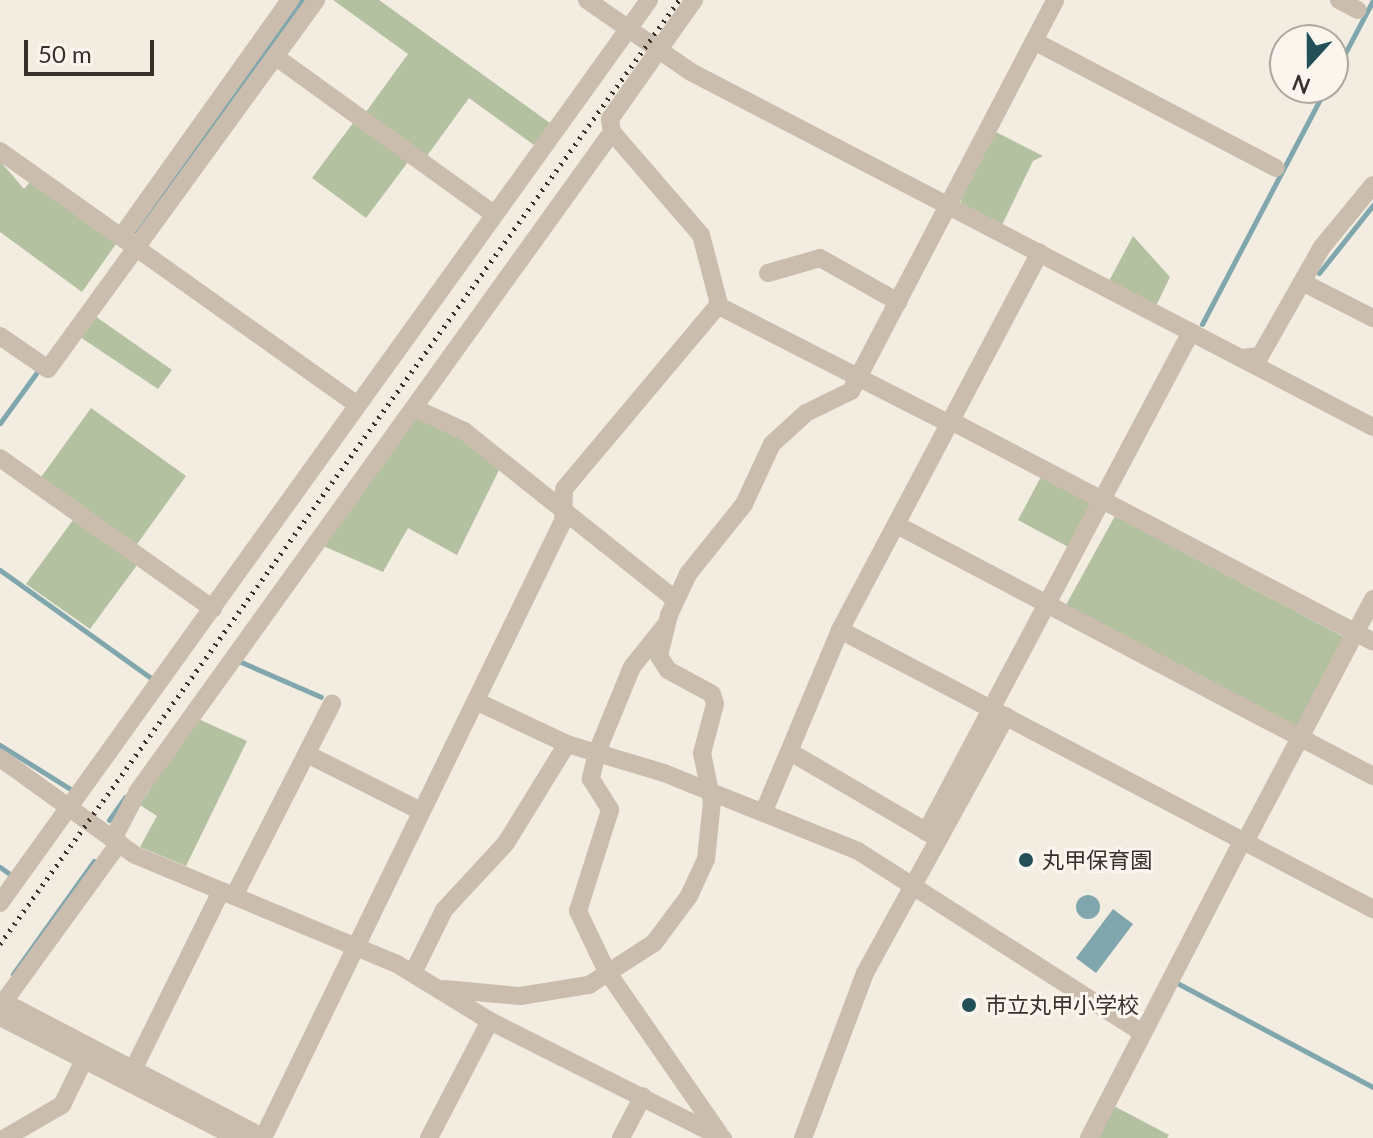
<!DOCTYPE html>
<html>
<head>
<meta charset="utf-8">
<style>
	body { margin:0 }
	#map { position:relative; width:1373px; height:1138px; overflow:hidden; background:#f2ece1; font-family:Lato,"Noto Sans JP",sans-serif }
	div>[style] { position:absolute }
	.green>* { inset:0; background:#b3c1a1 }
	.water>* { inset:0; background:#81a7ae }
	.round { border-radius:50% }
	.stream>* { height:5px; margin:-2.5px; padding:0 2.5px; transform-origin:2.5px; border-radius:2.5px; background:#81a7ae }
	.minor>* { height:18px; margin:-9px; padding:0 9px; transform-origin:9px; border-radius:9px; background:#cabdad }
	.rail>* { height:5px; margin-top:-2.5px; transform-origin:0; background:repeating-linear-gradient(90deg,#38312b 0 2px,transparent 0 8px) }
	.dots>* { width:22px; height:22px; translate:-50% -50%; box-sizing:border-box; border:4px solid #faf5ed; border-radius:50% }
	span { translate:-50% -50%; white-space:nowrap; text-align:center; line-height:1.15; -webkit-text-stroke:6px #faf5ed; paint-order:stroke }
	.poi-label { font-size:22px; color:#38312b }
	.left { translate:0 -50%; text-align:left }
	.north { position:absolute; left:1269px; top:24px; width:80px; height:80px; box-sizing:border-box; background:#faf5ed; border:2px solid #aca79f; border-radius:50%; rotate:201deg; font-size:22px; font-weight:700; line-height:32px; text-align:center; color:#38312b }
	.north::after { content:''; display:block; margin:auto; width:28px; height:36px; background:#234f58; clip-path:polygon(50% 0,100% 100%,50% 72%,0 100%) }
	.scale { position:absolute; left:24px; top:40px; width:130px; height:36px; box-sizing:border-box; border:4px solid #38312b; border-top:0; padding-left:10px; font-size:24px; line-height:28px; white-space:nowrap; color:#38312b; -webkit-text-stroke:6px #faf5ed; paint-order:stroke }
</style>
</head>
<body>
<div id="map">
	<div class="green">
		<div style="clip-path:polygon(333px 0,379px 0,550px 123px,534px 145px,469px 98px,424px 160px,363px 116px,408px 54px)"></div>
		<div style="clip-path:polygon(356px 119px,411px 158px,366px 218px,312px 178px)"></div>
		<div style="clip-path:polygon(992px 130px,1043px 156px,1033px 161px,1002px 225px,962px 204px,959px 193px)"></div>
		<div style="clip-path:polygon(0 161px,24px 189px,30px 182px,116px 244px,82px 292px,0 232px)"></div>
		<div style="clip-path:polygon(1133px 236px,1170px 277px,1156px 306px,1109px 281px)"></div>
		<div style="clip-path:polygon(95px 316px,172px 370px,158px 389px,80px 337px)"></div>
		<div style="clip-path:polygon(91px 408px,186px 476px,135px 547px,39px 480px)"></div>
		<div style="clip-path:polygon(414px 413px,462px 435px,501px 466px,457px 555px,408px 528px,383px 572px,321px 545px)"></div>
		<div style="clip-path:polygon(1043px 473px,1095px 501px,1072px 549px,1018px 520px)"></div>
		<div style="clip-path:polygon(76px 516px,140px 561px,90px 629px,26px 584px)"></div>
		<div style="clip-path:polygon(1115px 516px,1346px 638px,1297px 729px,1066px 605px)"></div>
		<div style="clip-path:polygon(196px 718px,247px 741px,186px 866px,140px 847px,157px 816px,140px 805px)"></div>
		<div style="clip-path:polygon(1114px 1106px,1169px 1135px,1167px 1138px,1097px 1138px)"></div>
	</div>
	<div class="water">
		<div class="round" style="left:1076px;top:895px;width:24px;height:24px"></div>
		<div style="clip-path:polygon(1113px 909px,1133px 924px,1096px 973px,1076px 958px)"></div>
	</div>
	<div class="stream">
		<div style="left:1333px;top:76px;width:86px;rotate:-62.2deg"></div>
		<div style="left:136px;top:232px;width:285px;rotate:-54.4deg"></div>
		<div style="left:1319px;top:273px;width:87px;rotate:-51.5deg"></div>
		<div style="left:1202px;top:324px;width:267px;rotate:-62.3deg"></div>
		<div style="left:0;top:423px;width:63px;rotate:-54deg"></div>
		<div style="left:0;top:570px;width:186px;rotate:35.6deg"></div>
		<div style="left:241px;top:662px;width:87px;rotate:23.6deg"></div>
		<div style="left:0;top:745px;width:85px;rotate:32deg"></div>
		<div style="left:109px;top:820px;width:28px;rotate:-55deg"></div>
		<div style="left:0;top:867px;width:14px;rotate:36deg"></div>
		<div style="left:13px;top:974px;width:139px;rotate:-54.4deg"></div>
		<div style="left:1179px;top:984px;width:220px;rotate:28deg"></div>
	</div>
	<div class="minor">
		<div style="left:587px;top:0;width:126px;rotate:34.7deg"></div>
		<div style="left:691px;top:72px;width:769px;rotate:27.5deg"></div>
		<div style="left:1339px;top:0;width:21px;rotate:28deg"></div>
		<div style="left:1034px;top:41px;width:273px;rotate:27.7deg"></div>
		<div style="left:276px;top:57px;width:269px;rotate:35.8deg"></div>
		<div style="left:0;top:151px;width:438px;rotate:35.4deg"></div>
		<div style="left:121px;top:237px;width:291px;rotate:-54.5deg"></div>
		<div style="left:768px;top:273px;width:54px;rotate:-16.1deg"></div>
		<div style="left:820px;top:258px;width:90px;rotate:29.4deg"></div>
		<div style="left:1302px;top:282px;width:80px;rotate:26.9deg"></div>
		<div style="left:717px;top:305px;width:262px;rotate:27.1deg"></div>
		<div style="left:0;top:336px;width:58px;rotate:34.5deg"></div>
		<div style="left:48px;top:369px;width:456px;rotate:-54deg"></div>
		<div style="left:1241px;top:358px;width:19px;rotate:-6deg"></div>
		<div style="left:1260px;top:356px;width:125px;rotate:-60.4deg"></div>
		<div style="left:1322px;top:247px;width:80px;rotate:-50.6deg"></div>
		<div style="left:414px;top:408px;width:55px;rotate:24.7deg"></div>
		<div style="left:464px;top:431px;width:271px;rotate:38.6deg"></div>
		<div style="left:951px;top:421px;width:476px;rotate:27.6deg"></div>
		<div style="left:0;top:458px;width:261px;rotate:35.3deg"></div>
		<div style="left:897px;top:525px;width:538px;rotate:27.8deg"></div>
		<div style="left:664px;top:627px;width:51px;rotate:128.7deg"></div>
		<div style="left:632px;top:667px;width:92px;rotate:112.4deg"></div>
		<div style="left:597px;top:752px;width:28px;rotate:103deg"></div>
		<div style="left:591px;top:779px;width:36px;rotate:58deg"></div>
		<div style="left:610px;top:810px;width:106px;rotate:107.6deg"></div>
		<div style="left:578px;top:911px;width:65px;rotate:64.6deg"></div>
		<div style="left:606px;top:970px;width:198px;rotate:55.3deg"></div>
		<div style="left:840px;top:630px;width:602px;rotate:27.63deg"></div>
		<div style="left:478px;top:702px;width:98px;rotate:25.3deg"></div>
		<div style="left:567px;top:744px;width:101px;rotate:16.6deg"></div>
		<div style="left:664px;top:773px;width:209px;rotate:21.9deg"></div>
		<div style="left:858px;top:851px;width:336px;rotate:32.6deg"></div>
		<div style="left:792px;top:753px;width:167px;rotate:30.3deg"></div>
		<div style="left:307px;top:754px;width:127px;rotate:26.6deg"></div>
		<div style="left:0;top:758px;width:166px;rotate:35.7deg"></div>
		<div style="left:135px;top:855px;width:284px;rotate:22.6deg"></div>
		<div style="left:397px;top:964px;width:109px;rotate:31.5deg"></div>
		<div style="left:490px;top:1021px;width:261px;rotate:26.7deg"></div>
		<div style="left:764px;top:811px;width:196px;rotate:-67.2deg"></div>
		<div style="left:840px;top:630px;width:427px;rotate:-62.1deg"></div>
		<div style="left:926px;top:832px;width:566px;rotate:-62.08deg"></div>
		<div style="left:113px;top:839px;width:54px;rotate:-62.5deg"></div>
		<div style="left:138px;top:791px;width:812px;rotate:-54.27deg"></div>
		<div style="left:1245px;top:842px;width:275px;rotate:-62.2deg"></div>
		<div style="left:234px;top:896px;width:216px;rotate:-63deg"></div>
		<div style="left:0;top:903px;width:1112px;rotate:-54.29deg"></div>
		<div style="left:413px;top:973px;width:70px;rotate:-63.8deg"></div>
		<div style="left:444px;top:910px;width:91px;rotate:-47.2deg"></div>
		<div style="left:506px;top:843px;width:116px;rotate:-58.4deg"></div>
		<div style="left:444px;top:989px;width:76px;rotate:5.3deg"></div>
		<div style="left:520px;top:996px;width:70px;rotate:-9.1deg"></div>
		<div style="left:589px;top:985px;width:77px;rotate:-32.9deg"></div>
		<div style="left:654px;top:943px;width:59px;rotate:-53.3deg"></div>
		<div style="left:689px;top:896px;width:41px;rotate:-65.3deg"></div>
		<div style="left:706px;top:859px;width:57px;rotate:-84deg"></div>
		<div style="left:712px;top:802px;width:50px;rotate:-101.5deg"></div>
		<div style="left:702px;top:753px;width:51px;rotate:-75.1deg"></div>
		<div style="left:715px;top:704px;width:10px;rotate:-107deg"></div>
		<div style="left:712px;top:694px;width:50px;rotate:-151.4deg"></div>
		<div style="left:668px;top:670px;width:17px;rotate:-123deg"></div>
		<div style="left:659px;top:656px;width:42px;rotate:-76.3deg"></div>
		<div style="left:669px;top:615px;width:45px;rotate:-65.1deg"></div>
		<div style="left:688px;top:574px;width:90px;rotate:-51.3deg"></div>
		<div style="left:744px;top:504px;width:66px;rotate:-65deg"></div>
		<div style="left:772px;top:444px;width:46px;rotate:-42.4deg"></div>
		<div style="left:806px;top:413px;width:50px;rotate:-26.1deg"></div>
		<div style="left:851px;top:391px;width:441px;rotate:-62.4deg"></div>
		<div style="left:4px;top:1002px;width:293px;rotate:27.6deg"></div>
		<div style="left:0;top:1007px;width:203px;rotate:-54deg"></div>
		<div style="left:0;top:1017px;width:266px;rotate:27deg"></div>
		<div style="left:133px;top:1070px;width:199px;rotate:-63.8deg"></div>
		<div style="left:5px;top:1138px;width:66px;rotate:-30.1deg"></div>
		<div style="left:62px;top:1105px;width:50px;rotate:-63.9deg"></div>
		<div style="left:263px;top:1138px;width:686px;rotate:-64.07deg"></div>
		<div style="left:563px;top:521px;width:32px;rotate:-88deg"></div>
		<div style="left:564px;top:489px;width:241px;rotate:-50deg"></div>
		<div style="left:719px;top:304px;width:71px;rotate:-104.6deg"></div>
		<div style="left:701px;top:235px;width:136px;rotate:-130.8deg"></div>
		<div style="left:612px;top:132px;width:13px;rotate:-99deg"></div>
		<div style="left:610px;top:119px;width:146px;rotate:-54.8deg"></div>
		<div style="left:429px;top:1138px;width:132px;rotate:-62.5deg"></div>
		<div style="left:621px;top:1138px;width:47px;rotate:-62.4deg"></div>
		<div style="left:803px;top:1138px;width:176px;rotate:-69.4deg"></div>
		<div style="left:865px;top:973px;width:293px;rotate:-61.2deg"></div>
		<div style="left:1089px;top:1138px;width:334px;rotate:-62.7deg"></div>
	</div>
	<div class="rail">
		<div style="left:0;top:944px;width:1163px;rotate:-54.27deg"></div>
	</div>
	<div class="dots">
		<div style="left:1026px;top:860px;background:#234f58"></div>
		<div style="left:969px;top:1005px;background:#234f58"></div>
	</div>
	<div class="poi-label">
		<span class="left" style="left:1042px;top:860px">丸甲保育園</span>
		<span class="left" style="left:985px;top:1005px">市立丸甲小学校</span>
	</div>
	<div class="north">N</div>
	<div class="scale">50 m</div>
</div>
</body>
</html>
